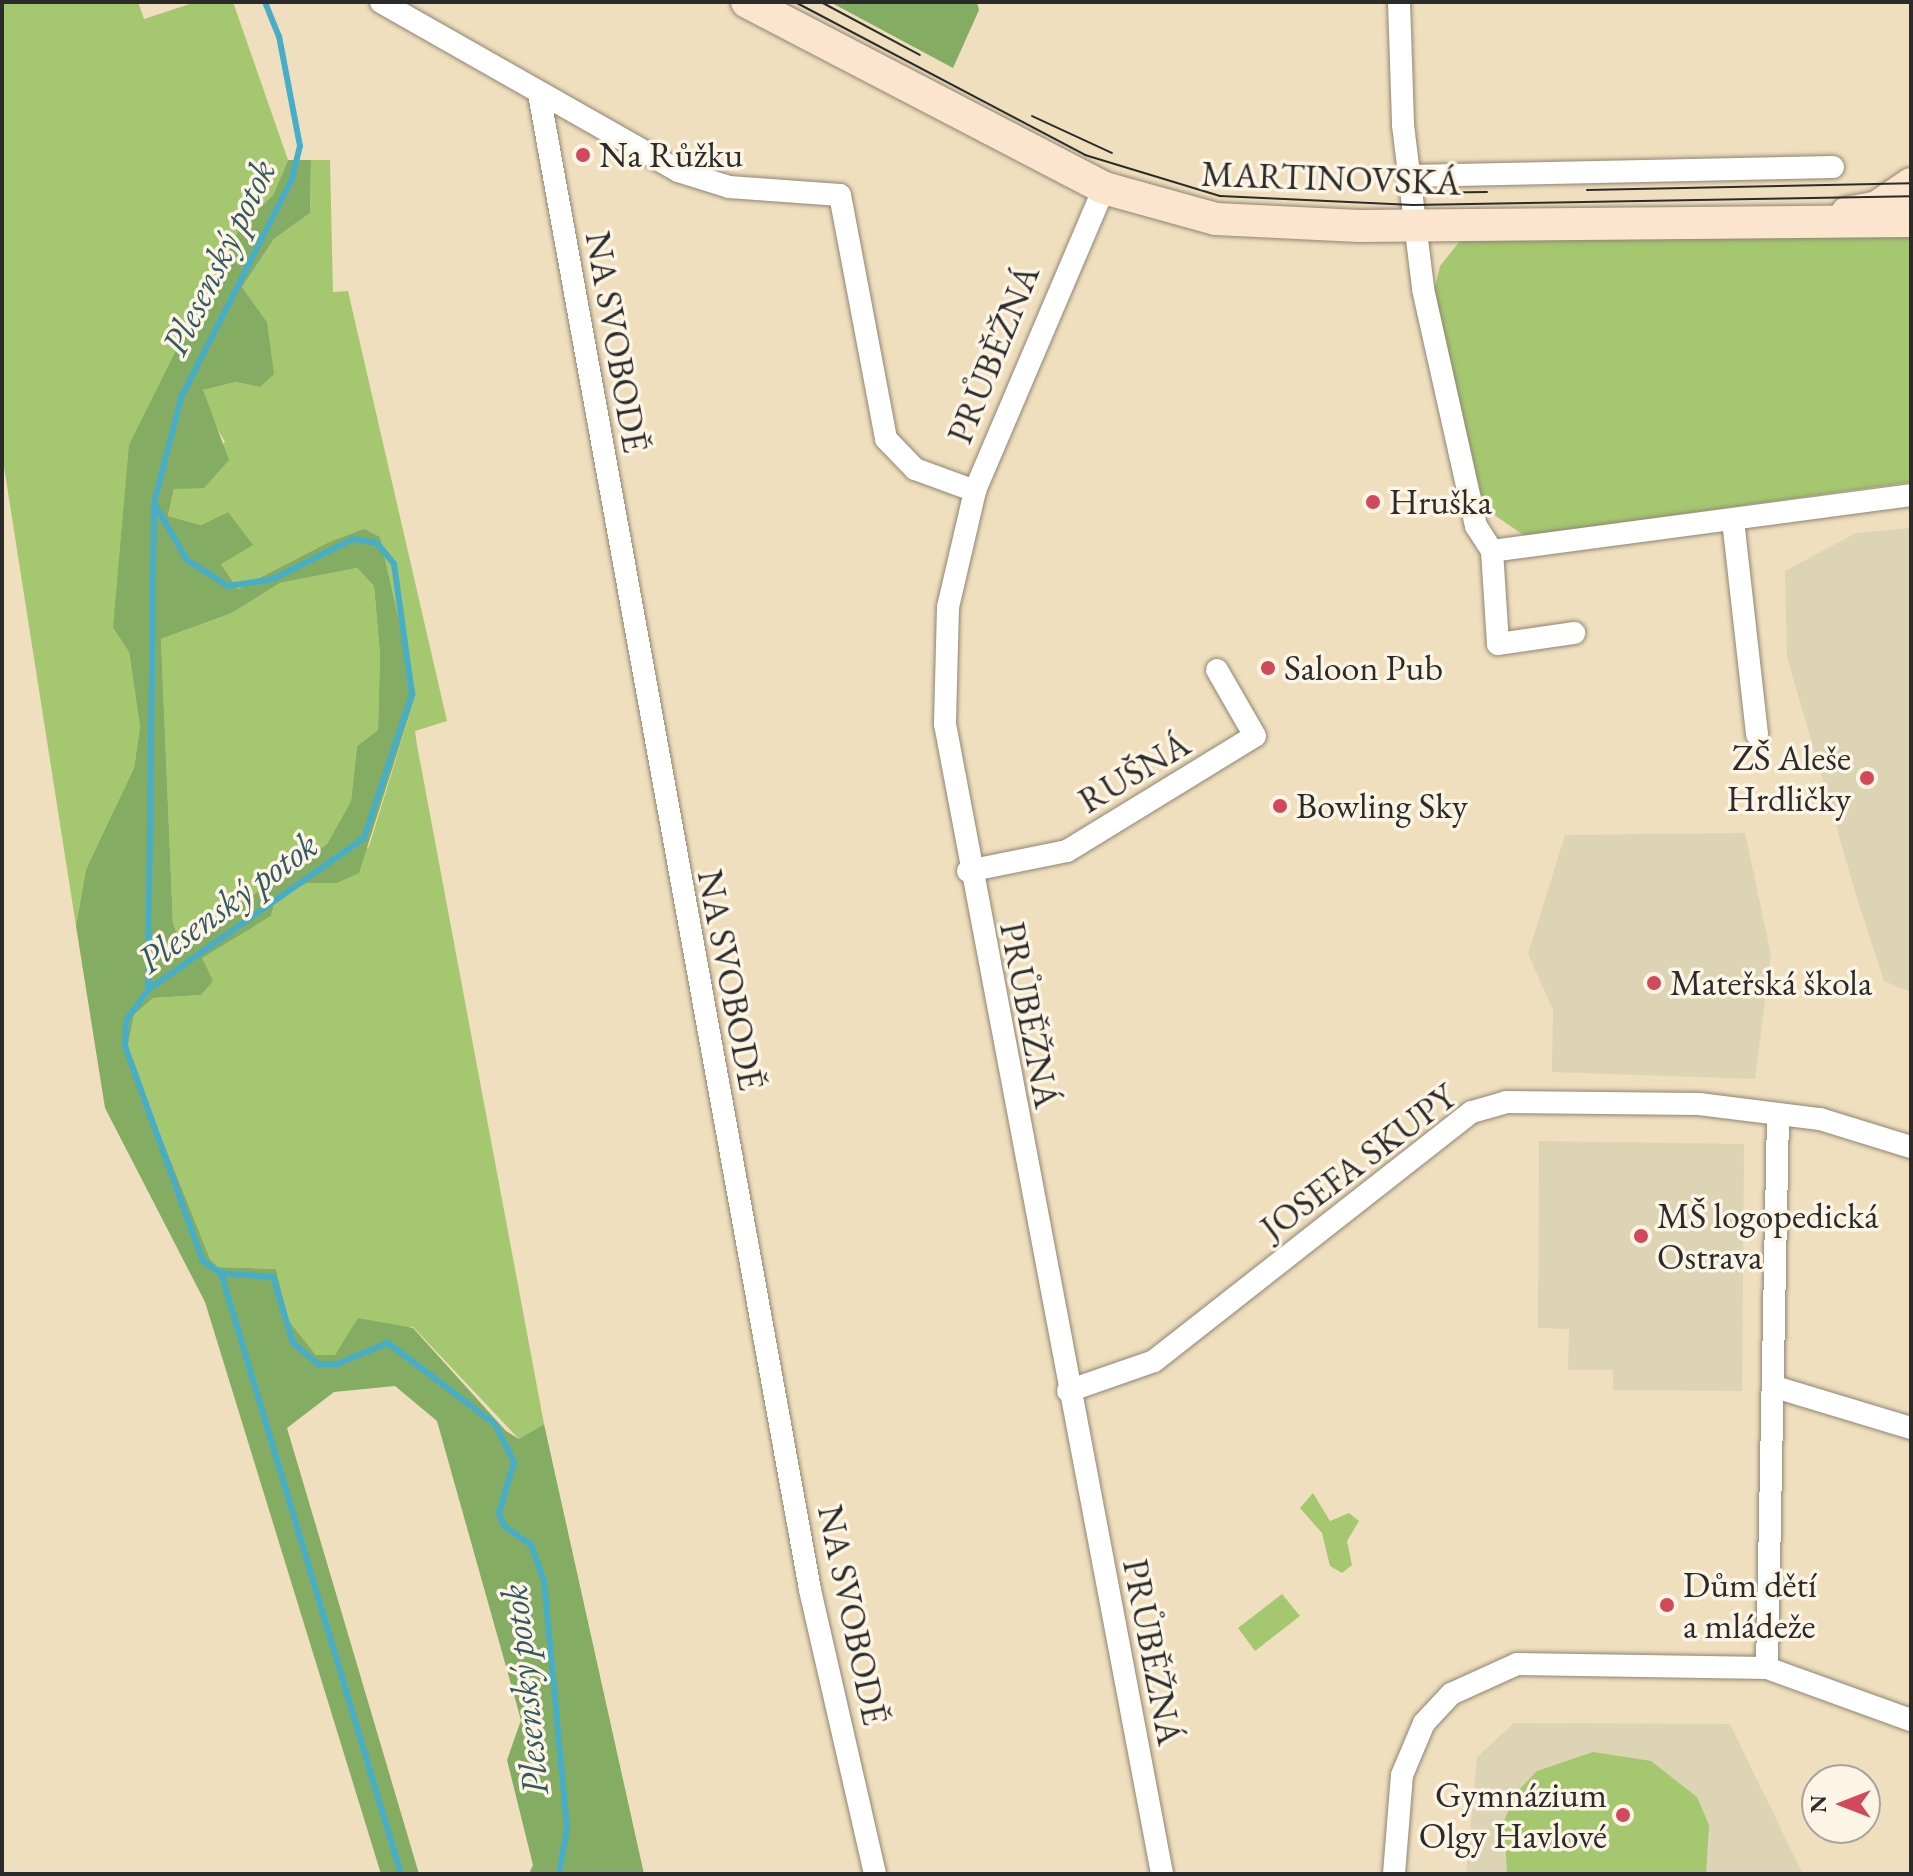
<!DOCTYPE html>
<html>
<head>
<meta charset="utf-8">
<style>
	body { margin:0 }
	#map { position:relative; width:1913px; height:1876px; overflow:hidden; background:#f0dfbe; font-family:"EB Garamond",serif }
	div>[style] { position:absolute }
	.built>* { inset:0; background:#dcd4b4 }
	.green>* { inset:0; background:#a5c76f }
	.forest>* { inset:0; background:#84ac62 }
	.stream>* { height:6px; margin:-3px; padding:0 3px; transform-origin:3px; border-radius:3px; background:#48aec8 }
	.roads { filter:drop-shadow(0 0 2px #8e8574) drop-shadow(0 0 2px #8e8574) }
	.street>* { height:22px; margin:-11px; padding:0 11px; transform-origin:11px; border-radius:11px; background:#fff }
	.secondary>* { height:32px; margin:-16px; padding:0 16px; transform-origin:16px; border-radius:16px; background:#fbe5cf }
	.tram>* { height:2px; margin:-1px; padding:0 1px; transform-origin:1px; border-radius:1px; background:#2b2b2b }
	.dots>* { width:22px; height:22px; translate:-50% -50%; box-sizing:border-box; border:4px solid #fcf5e5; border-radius:50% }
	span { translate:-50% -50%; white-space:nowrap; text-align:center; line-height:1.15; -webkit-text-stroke:7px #fcf5e5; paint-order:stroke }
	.poi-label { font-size:36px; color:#2b2b2b }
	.left { translate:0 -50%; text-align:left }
	.right { translate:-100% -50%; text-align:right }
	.street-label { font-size:36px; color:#2b2b2b }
	.water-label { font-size:38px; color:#355962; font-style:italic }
	.frame { position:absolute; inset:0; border:4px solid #2b2b2b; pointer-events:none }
	.north { position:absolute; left:1801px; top:1764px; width:80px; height:80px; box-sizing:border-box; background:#fcf5e5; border:2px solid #a8a49b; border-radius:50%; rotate:270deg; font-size:22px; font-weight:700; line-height:32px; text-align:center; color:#2b2b2b }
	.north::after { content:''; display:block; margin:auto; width:28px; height:36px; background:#d1495b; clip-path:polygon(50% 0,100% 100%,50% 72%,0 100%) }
</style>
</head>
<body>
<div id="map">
	<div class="built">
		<div style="clip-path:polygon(1911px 528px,1911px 992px,1884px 981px,1857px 898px,1787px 657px,1785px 571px,1856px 533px)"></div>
		<div style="clip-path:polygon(1745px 833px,1771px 955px,1755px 1079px,1552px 1072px,1553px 1010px,1528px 954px,1565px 835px)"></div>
		<div style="clip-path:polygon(1539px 1141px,1744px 1144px,1742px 1391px,1613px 1390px,1613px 1370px,1568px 1370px,1569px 1329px,1538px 1328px)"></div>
		<div style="clip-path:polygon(1514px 1723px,1730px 1724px,1803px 1874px,1466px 1874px,1477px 1757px)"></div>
	</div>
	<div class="green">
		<div style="clip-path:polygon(2px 2px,138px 2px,144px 19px,196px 2px,233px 2px,288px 160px,273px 195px,242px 225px,191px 333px,113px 628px,129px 652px,140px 727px,134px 768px,86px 869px,76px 926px,2px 454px)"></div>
		<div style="clip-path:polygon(311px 160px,330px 160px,333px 292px,348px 291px,447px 721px,415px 731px,417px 745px,544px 1424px,519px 1439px,413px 1327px,349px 1340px,335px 1356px,316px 1355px,289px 1321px,276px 1269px,218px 1267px,210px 1259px,127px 1051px,134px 1015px,153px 998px,201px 995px,212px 981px,201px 958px,271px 916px,275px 901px,307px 883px,337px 883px,369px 846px,416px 694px,380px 537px,327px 543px,238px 589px,221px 564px,228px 512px,201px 525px,168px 516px,174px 489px,225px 442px,202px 403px,203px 390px,236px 382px,260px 387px,267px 322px,242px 287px,274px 239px,310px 213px)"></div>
		<div style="clip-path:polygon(1911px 229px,1911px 482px,1525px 536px,1484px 508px,1434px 291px,1440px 266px,1460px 241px)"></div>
		<div style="clip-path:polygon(357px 568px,374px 586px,380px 655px,378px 730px,357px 746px,351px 801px,327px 844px,181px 946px,173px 923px,161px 639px,232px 613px,280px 583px)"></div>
		<div style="clip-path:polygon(1313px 1493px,1330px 1521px,1349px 1513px,1359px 1521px,1347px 1541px,1352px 1565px,1342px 1573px,1330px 1566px,1322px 1533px,1300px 1508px)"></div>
		<div style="clip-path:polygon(1282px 1594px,1300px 1616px,1255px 1651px,1238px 1628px)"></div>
		<div style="clip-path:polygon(1593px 1752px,1651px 1761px,1697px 1797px,1709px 1825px,1706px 1874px,1507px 1874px,1504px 1821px,1516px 1793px,1537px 1771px)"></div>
	</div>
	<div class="forest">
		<div style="clip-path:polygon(830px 2px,977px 2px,979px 10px,953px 68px)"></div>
		<div style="clip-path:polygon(evenodd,288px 160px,311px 160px,310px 213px,274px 239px,242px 287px,267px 322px,274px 374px,260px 387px,236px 382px,203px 390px,229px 460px,204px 488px,174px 489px,168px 516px,201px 525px,228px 512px,253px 545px,221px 564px,238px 589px,327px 543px,364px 529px,380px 537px,416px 694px,359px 873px,337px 883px,307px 883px,275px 901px,271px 916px,202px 958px,213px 981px,201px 995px,153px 998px,134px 1015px,127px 1051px,210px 1259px,218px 1267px,276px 1269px,289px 1321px,316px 1355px,335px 1355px,358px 1318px,413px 1328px,506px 1431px,519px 1439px,544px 1424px,644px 1874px,529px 1874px,533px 1865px,507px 1760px,521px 1720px,437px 1421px,395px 1386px,334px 1392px,287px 1428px,419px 1874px,381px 1874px,205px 1302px,105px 1108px,76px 926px,86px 869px,134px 768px,140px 727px,129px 652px,113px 628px,129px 445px,217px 268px,242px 225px,273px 195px,288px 160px,357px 568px,374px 586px,380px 655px,378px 730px,357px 746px,351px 801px,327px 844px,181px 945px,173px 923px,161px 639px,232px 613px,280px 583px,357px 568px)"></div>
	</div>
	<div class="stream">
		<div style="left:265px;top:2px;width:37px;rotate:68deg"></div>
		<div style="left:279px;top:36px;width:112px;rotate:79.2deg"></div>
		<div style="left:300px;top:146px;width:36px;rotate:104deg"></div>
		<div style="left:291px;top:181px;width:243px;rotate:116.9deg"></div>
		<div style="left:181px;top:398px;width:108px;rotate:104.4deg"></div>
		<div style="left:154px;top:503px;width:66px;rotate:59.9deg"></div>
		<div style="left:187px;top:560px;width:49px;rotate:32.4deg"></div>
		<div style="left:228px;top:586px;width:46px;rotate:-8.8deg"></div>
		<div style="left:273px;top:579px;width:89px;rotate:-26.6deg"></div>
		<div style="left:353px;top:539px;width:24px;rotate:9deg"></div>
		<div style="left:377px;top:543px;width:27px;rotate:51deg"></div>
		<div style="left:394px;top:564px;width:131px;rotate:82.1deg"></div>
		<div style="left:412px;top:694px;width:152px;rotate:108.4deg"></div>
		<div style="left:364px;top:838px;width:264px;rotate:144.9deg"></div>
		<div style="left:148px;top:990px;width:37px;rotate:126deg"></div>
		<div style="left:126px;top:1020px;width:26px;rotate:92deg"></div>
		<div style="left:125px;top:1046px;width:229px;rotate:70.1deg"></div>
		<div style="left:203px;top:1261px;width:22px;rotate:34deg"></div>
		<div style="left:221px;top:1273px;width:52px;rotate:4.4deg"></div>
		<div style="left:273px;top:1277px;width:69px;rotate:73.1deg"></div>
		<div style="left:293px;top:1343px;width:33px;rotate:40deg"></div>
		<div style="left:318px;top:1364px;width:19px"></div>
		<div style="left:337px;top:1364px;width:55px;rotate:-22.4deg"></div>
		<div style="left:388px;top:1343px;width:134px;rotate:37.1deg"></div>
		<div style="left:495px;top:1424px;width:42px;rotate:63.4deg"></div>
		<div style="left:514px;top:1462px;width:53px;rotate:106.4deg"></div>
		<div style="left:499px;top:1513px;width:14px;rotate:69deg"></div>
		<div style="left:504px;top:1526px;width:33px;rotate:35deg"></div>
		<div style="left:531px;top:1545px;width:37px;rotate:70deg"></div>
		<div style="left:544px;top:1580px;width:250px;rotate:84.7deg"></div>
		<div style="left:567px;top:1829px;width:46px;rotate:100.1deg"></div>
		<div style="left:148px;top:990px;width:485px;rotate:-89.3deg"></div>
		<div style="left:221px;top:1273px;width:627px;rotate:73.33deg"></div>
	</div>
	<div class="roads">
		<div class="street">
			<div style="left:381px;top:2px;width:342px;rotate:29.6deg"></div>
			<div style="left:678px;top:171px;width:53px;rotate:17.4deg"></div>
			<div style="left:729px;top:187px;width:111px;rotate:4.1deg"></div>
			<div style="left:840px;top:195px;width:248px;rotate:79.3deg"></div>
			<div style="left:886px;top:439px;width:42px;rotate:46deg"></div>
			<div style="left:915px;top:469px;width:64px;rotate:20.1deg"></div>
			<div style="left:1399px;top:2px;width:123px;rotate:88.1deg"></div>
			<div style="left:1403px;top:125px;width:165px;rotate:83deg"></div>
			<div style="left:1423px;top:289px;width:243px;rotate:77.4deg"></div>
			<div style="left:1476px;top:526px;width:30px;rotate:57deg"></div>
			<div style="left:1492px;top:551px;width:93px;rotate:86.3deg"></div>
			<div style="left:1498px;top:644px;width:77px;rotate:-8.2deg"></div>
			<div style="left:539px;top:94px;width:1520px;rotate:79.73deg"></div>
			<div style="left:810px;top:1590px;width:291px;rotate:77.1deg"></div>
			<div style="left:1408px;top:176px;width:425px;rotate:-1.2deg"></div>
			<div style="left:1104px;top:188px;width:329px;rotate:113.1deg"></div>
			<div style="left:975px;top:491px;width:119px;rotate:103.1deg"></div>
			<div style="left:948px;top:607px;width:117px;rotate:91.5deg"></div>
			<div style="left:945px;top:724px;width:1170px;rotate:79.31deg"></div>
			<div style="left:1733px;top:520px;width:216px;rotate:83.6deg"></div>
			<div style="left:1492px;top:551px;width:423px;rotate:-7.6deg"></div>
			<div style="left:968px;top:871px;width:101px;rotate:-11.4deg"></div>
			<div style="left:1067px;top:851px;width:220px;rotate:-31.5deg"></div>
			<div style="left:1255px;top:736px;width:76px;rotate:-119.9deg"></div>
			<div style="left:1775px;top:1387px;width:142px;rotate:16.8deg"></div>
			<div style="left:1068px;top:1391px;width:91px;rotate:-19.2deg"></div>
			<div style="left:1154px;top:1361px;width:404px;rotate:-38.1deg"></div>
			<div style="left:1472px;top:1112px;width:35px;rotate:-16deg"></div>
			<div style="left:1506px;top:1102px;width:193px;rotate:0.6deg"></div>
			<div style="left:1699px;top:1104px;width:122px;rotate:7.1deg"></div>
			<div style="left:1820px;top:1119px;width:95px;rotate:17.1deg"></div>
			<div style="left:1767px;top:1668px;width:553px;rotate:-88.86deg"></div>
			<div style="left:1394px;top:1874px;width:99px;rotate:-85.4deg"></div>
			<div style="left:1402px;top:1775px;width:56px;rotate:-67.1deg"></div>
			<div style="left:1424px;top:1723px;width:40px;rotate:-47deg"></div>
			<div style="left:1451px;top:1694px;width:72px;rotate:-24.4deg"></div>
			<div style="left:1517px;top:1664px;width:250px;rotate:0.9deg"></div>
			<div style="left:1767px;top:1668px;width:153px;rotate:19.9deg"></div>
		</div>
		<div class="secondary">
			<div style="left:747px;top:2px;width:403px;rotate:27.5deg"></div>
			<div style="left:1104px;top:188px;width:116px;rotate:15.5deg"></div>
			<div style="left:1216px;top:219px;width:143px;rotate:2.8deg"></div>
			<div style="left:1359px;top:226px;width:552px;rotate:-0.52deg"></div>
			<div style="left:1847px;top:213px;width:31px;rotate:-11deg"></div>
			<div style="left:1877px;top:207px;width:41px;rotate:-34.1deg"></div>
		</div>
	</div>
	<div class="tram">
		<div style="left:795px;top:2px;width:328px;rotate:27.8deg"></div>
		<div style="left:1085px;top:155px;width:141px;rotate:16.9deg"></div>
		<div style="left:1220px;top:196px;width:193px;rotate:2.7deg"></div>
		<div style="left:1413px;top:205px;width:498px;rotate:-1deg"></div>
		<div style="left:821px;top:2px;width:112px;rotate:28.2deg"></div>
		<div style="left:1032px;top:116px;width:88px;rotate:24.8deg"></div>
		<div style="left:1587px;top:190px;width:324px;rotate:-1.2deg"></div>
		<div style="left:1411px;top:193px;width:76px;rotate:-0.8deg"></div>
	</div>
	<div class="dots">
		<div style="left:583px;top:155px;background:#d1495b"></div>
		<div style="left:1373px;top:502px;background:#d1495b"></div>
		<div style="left:1268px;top:668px;background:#d1495b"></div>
		<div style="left:1867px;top:778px;background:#d1495b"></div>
		<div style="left:1280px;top:806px;background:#d1495b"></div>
		<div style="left:1654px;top:983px;background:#d1495b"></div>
		<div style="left:1641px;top:1236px;background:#d1495b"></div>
		<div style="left:1667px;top:1605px;background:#d1495b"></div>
		<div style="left:1623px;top:1815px;background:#d1495b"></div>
	</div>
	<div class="poi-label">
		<span class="left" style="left:599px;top:155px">Na Růžku</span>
		<span class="left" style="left:1389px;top:502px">Hruška</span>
		<span class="left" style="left:1284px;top:668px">Saloon Pub</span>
		<span class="right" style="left:1851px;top:778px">ZŠ Aleše<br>Hrdličky</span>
		<span class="left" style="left:1296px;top:806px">Bowling Sky</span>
		<span class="left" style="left:1670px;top:983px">Mateřská škola</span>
		<span class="left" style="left:1657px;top:1236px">MŠ logopedická<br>Ostrava</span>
		<span class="left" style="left:1683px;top:1605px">Dům dětí<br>a mládeže</span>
		<span class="right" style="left:1607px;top:1815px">Gymnázium<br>Olgy Havlové</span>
	</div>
	<div class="street-label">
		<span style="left:1331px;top:178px;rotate:2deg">MARTINOVSKÁ</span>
		<span style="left:617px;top:342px;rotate:80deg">NA SVOBODĚ</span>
		<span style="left:993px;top:354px;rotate:-68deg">PRŮBĚŽNÁ</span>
		<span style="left:1134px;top:772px;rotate:-31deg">RUŠNÁ</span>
		<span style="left:731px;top:980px;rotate:79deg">NA SVOBODĚ</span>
		<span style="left:1030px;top:1015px;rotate:79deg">PRŮBĚŽNÁ</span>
		<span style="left:1358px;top:1162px;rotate:-37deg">JOSEFA SKUPY</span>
		<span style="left:853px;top:1615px;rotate:78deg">NA SVOBODĚ</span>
		<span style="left:1153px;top:1652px;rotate:79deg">PRŮBĚŽNÁ</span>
	</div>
	<div class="water-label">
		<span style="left:218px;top:257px;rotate:-64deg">Plesenský potok</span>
		<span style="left:227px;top:902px;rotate:-36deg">Plesenský potok</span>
		<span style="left:524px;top:1690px;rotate:-96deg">Plesenský potok</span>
	</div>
	<div class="frame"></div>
	<div class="north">N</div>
</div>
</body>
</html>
